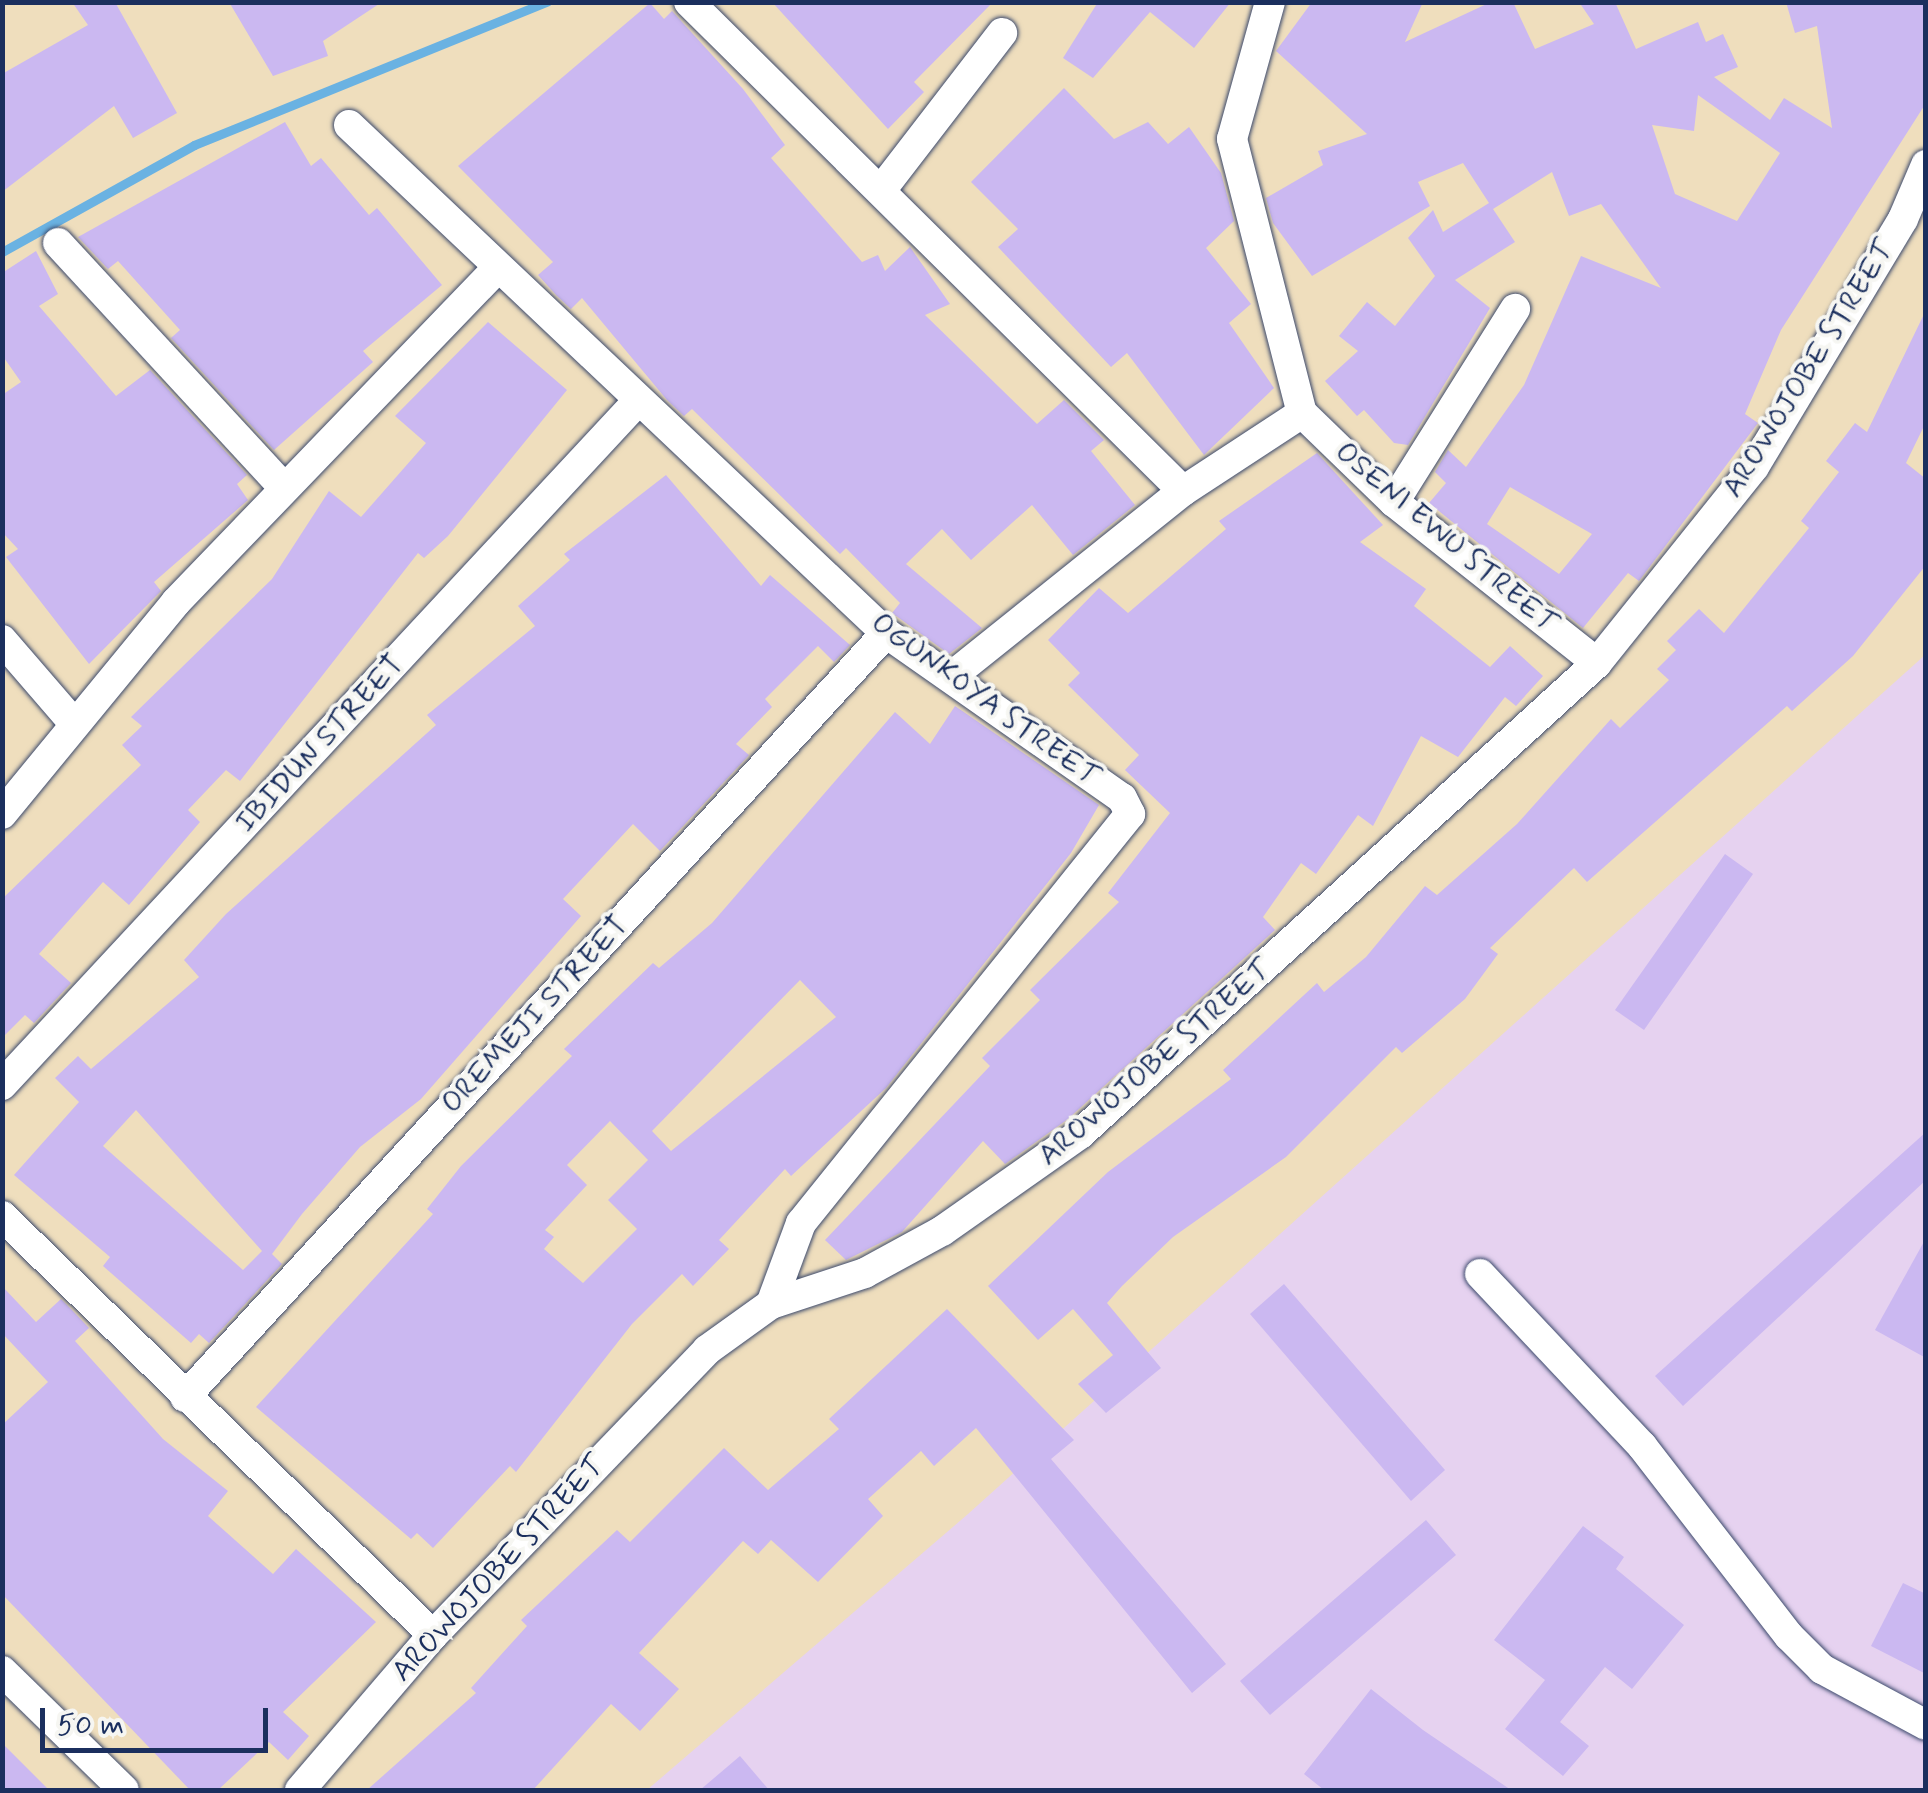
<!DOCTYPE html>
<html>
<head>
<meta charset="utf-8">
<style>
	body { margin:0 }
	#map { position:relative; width:1928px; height:1793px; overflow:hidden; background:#efdebd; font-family:Mynerve,sans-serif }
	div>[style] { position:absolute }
	.built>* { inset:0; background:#e6d2f0 }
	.stream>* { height:9px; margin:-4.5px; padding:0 4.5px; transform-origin:4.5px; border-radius:4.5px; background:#6ab2e2 }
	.building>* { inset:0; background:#cbb8f1 }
	.roads { filter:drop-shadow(0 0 2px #3b496c) drop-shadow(0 0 2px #3b496c) }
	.minor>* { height:30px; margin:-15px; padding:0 15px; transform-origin:15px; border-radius:15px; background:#fff }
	span { translate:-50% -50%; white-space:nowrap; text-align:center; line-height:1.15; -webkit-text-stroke:8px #f6f6f2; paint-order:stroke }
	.street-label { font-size:30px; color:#1b2f5e }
	.frame { position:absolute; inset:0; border:5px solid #1b2f5e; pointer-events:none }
	.scale { position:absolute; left:40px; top:1708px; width:228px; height:45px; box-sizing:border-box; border:5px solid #1b2f5e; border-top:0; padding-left:12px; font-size:30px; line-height:35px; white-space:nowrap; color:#1b2f5e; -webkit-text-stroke:8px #f6f6f2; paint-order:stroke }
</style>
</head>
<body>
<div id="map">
	<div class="built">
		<div style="clip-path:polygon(1925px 655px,1925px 1790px,647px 1790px,968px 1514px)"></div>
	</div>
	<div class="stream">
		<div style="left:2px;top:252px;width:220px;rotate:-29.1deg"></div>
		<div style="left:194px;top:145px;width:381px;rotate:-22.1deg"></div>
	</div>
	<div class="building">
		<div style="clip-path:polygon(72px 2px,115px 2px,177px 113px,133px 138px,114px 106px,2px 192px,2px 74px,88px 25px)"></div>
		<div style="clip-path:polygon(229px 2px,382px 2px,323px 41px,328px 56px,273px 76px)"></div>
		<div style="clip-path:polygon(772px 2px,993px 2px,914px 82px,924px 92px,888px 129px)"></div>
		<div style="clip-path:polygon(1098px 2px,1231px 2px,1194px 48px,1150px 12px,1093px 78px,1063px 58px)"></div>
		<div style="clip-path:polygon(evenodd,1312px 2px,1423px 2px,1405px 42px,1491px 2px,1513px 2px,1535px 49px,1594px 24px,1579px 2px,1615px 2px,1636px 49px,1698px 22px,1706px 42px,1723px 34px,1738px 67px,1714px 77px,1770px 120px,1784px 98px,1832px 128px,1817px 26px,1795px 33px,1786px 2px,1926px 2px,1926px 103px,1781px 330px,1745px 414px,1758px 423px,1639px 581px,1628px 573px,1583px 628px,1429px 503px,1446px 483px,1435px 472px,1448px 450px,1466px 467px,1524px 385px,1581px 256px,1661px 288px,1601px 204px,1569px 216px,1552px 172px,1493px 209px,1515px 242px,1455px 280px,1490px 308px,1408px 445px,1394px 443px,1364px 410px,1357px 416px,1325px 381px,1358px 351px,1339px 336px,1367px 302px,1395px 326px,1435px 276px,1408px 238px,1433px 210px,1443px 232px,1489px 203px,1463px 163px,1418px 182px,1430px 206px,1312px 276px,1273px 223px,1266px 198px,1323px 165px,1318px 151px,1367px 134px,1276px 51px,1312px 2px,1698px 95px,1780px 153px,1737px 221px,1675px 194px,1652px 125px,1694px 131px,1698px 95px,1312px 2px,1510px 487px,1592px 534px,1559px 574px,1487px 524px,1510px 487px)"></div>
		<div style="clip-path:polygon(650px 3px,664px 19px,672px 11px,743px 89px,785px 145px,771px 158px,862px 262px,878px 255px,885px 271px,910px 247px,950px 304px,925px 315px,1037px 424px,1064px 400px,1104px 440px,1091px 451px,1135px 505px,1073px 555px,1032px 505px,971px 560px,942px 529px,906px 564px,982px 628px,949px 654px,892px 613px,900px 603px,846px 548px,840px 554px,692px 409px,684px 416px,667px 400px,582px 298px,571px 309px,556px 295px,538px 275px,553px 262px,458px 166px)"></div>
		<div style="clip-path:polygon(1064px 88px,1114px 139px,1148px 122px,1168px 144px,1189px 127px,1221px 173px,1234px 221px,1206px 248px,1251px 304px,1229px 323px,1274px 388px,1204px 455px,1127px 353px,1111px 367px,998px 247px,1018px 229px,971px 182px)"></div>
		<div style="clip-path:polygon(285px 122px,311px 166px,321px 158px,369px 215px,377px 208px,442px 285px,363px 351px,373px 362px,274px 450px,171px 338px,180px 330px,118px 261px,108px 269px,78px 237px)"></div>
		<div style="clip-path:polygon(36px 251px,58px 294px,39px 306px,116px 396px,150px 370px,247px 475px,237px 484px,248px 500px,154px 582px,161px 591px,89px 664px,6px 557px,18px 549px,2px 532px,2px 395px,21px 382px,2px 355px,2px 273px)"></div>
		<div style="clip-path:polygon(1926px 310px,1926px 422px,1906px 463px,1926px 479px,1926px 565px,1853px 656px,1792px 711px,1787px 706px,1587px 882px,1574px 868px,1490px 948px,1498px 954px,1465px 999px,1402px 1053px,1396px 1047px,1286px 1157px,1173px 1237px,1122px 1286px,1107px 1303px,1161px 1368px,1106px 1413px,1078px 1384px,1113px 1355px,1073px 1309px,1038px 1340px,988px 1286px,1108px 1172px,1231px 1079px,1223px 1070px,1317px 983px,1324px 992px,1366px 957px,1425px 886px,1437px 895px,1517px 824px,1611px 719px,1620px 728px,1669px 680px,1657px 669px,1676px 650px,1667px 641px,1699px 609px,1724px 633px,1809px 528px,1801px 521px,1839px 472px,1826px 461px,1855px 423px,1867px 432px)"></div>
		<div style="clip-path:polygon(488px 322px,567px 390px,448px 536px,424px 558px,418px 553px,240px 781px,226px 770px,188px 810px,200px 822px,129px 905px,103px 882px,39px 954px,71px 983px,34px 1023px,25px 1015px,2px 1038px,2px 899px,141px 765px,122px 745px,142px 726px,131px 717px,272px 579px,329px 491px,361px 517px,426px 443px,395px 416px)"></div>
		<div style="clip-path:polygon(1317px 453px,1383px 525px,1360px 542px,1426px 589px,1414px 606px,1490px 667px,1510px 646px,1543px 676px,1516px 706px,1505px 697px,1458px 757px,1421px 736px,1373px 826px,1358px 815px,1316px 874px,1301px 863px,1263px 917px,1275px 930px,1068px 1119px,1005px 1164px,983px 1141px,902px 1232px,846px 1260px,825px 1240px,990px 1066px,982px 1058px,1040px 1000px,1030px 990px,1119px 902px,1108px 893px,1170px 813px,1125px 770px,1139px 755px,1068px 685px,1080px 673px,1048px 640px,1099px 588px,1128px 613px,1226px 529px,1219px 521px)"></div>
		<div style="clip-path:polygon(evenodd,666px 475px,761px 586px,770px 575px,850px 645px,834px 662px,818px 646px,765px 699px,772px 707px,736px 744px,749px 755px,660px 851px,633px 824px,563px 899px,581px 916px,421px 1099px,360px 1147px,302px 1214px,272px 1254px,282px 1264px,209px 1343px,199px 1334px,191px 1343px,103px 1266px,110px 1257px,14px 1175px,79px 1102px,55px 1078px,78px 1056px,91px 1069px,199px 977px,184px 960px,226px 914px,436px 725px,427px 715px,535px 626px,518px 606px,570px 560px,564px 554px,666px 475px,136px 1110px,262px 1251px,243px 1270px,103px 1146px,136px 1110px)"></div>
		<div style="clip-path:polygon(evenodd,955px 706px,1099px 805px,1071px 853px,886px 1088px,791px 1176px,785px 1169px,719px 1240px,729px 1249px,693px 1286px,682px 1274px,632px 1324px,516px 1472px,510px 1466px,433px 1548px,417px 1533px,411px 1539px,256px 1407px,433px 1214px,427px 1209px,461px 1166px,572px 1056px,564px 1049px,653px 963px,659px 968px,712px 923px,895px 712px,930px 744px,955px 706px,800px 980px,836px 1017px,671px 1151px,652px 1131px,800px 980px,955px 706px,610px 1121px,648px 1160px,608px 1200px,637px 1229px,583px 1283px,544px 1249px,554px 1237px,545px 1230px,587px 1185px,567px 1165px,610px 1121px)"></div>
		<div style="clip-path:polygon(1725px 854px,1753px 874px,1644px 1030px,1615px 1010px)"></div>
		<div style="clip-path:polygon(1926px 1132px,1926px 1180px,1683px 1406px,1655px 1376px)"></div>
		<div style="clip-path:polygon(1926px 1238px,1926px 1358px,1875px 1330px)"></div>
		<div style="clip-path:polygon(1284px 1284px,1445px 1470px,1411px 1501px,1250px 1314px)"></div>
		<div style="clip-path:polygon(2px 1286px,36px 1322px,61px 1299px,71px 1309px,89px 1328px,75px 1341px,163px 1439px,228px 1491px,208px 1516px,273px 1574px,296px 1549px,376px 1622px,283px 1712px,309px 1736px,288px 1760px,269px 1742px,218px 1790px,190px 1790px,2px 1594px,2px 1425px,48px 1382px,2px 1333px)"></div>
		<div style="clip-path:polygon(947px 1309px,1074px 1440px,1051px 1459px,1226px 1664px,1192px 1693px,976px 1428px,934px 1466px,921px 1451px,868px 1499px,883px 1516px,818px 1582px,771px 1540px,758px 1554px,743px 1541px,639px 1653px,679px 1689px,640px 1731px,611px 1704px,533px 1790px,367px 1790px,476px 1693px,471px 1688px,527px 1626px,521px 1620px,617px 1530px,630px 1542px,724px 1448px,768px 1490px,839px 1429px,829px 1419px)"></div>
		<div style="clip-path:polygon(1426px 1520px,1456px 1555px,1270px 1715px,1240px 1681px)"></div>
		<div style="clip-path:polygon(1583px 1526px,1624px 1557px,1616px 1569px,1684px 1625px,1632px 1689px,1605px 1667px,1560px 1722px,1589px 1746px,1563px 1776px,1505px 1729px,1545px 1680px,1494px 1640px)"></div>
		<div style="clip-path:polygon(1903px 1583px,1926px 1594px,1926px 1674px,1871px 1646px)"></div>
		<div style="clip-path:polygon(1371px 1689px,1423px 1730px,1511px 1790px,1324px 1790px,1304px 1774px)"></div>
		<div style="clip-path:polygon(2px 1743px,49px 1790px,2px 1790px)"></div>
		<div style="clip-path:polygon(740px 1756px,769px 1790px,700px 1790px)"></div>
	</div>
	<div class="roads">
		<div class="minor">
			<div style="left:689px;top:2px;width:695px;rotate:44.71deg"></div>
			<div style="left:1270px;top:2px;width:142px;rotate:105.5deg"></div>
			<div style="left:1232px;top:139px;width:283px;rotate:75.7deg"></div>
			<div style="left:1302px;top:413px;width:128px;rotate:44.1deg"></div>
			<div style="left:1394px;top:502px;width:259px;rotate:38.4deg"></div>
			<div style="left:349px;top:125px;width:739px;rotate:43.41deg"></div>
			<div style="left:886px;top:633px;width:288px;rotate:35deg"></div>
			<div style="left:1122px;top:798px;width:18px;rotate:63deg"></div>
			<div style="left:1130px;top:814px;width:525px;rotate:128.81deg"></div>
			<div style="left:801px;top:1223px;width:86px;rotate:110.3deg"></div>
			<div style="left:882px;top:189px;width:197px;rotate:-52.4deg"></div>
			<div style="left:58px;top:243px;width:330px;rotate:47.3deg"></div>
			<div style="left:1394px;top:502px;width:228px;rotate:-57.9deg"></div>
			<div style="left:2px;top:640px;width:107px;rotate:49.2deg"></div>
			<div style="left:952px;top:676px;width:296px;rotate:-38.7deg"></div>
			<div style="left:1183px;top:491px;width:142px;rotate:-33.2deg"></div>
			<div style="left:2px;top:814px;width:274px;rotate:-50.6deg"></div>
			<div style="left:176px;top:602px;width:461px;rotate:-46.1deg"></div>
			<div style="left:2px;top:1085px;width:933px;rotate:-47.09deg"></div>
			<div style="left:2px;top:1216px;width:601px;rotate:44.19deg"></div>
			<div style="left:1480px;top:1274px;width:236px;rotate:46.7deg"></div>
			<div style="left:1642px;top:1446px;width:240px;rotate:52.3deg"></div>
			<div style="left:1789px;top:1636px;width:47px;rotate:45deg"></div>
			<div style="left:1822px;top:1669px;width:118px;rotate:28.3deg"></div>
			<div style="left:185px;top:1397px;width:1037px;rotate:-47.46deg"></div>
			<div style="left:2px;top:1671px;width:170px;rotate:44.3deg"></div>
			<div style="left:300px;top:1790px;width:204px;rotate:-49.4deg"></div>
			<div style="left:433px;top:1635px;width:395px;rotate:-46.1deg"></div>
			<div style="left:707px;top:1350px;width:79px;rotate:-35.7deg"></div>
			<div style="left:771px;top:1304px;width:99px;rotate:-18.3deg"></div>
			<div style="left:865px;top:1273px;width:88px;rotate:-28.6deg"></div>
			<div style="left:942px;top:1231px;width:169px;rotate:-35.1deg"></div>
			<div style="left:1080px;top:1134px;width:699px;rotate:-42.33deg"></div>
			<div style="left:1597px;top:663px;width:251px;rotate:-51.3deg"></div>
			<div style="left:1754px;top:467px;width:289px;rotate:-59deg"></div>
			<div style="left:1903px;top:219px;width:59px;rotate:-66.9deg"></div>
		</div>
	</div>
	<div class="street-label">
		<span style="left:1809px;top:369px;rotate:-58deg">AROWOJOBE STREET</span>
		<span style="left:1446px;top:538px;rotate:40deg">OSENI EWU STREET</span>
		<span style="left:985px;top:700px;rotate:36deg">OGUNKOYA STREET</span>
		<span style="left:320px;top:744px;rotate:-47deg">IBIDUN STREET</span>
		<span style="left:535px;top:1015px;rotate:-47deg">OREMEJI STREET</span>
		<span style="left:1155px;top:1063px;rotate:-41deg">AROWOJOBE STREET</span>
		<span style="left:499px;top:1569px;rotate:-47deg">AROWOJOBE STREET</span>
	</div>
	<div class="frame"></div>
	<div class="scale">50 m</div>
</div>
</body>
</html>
